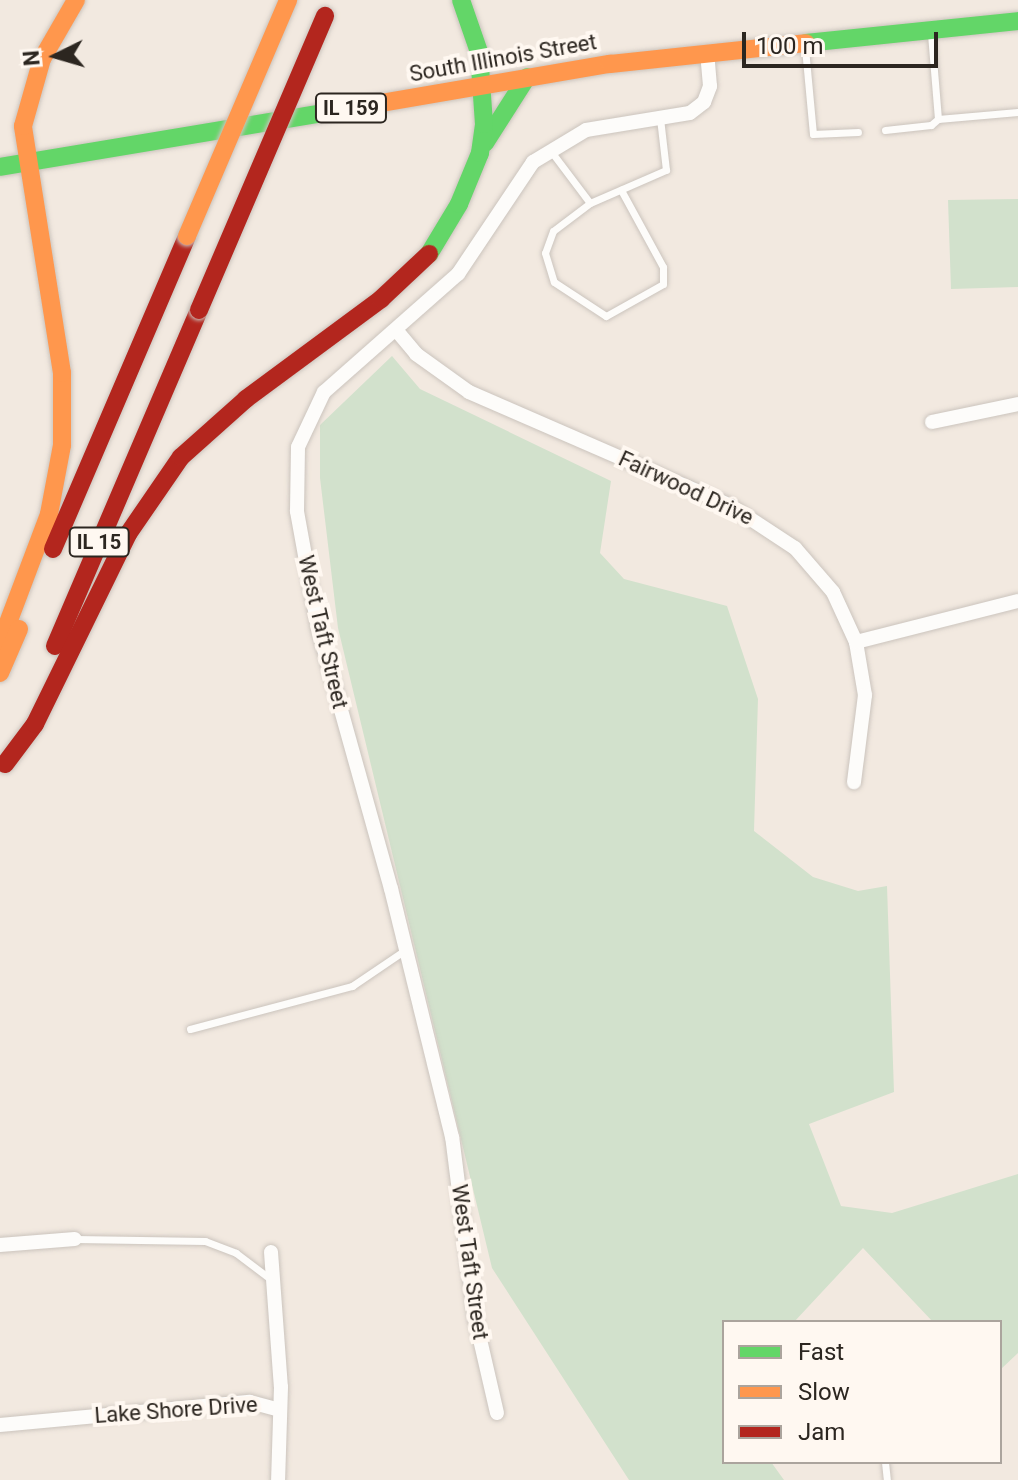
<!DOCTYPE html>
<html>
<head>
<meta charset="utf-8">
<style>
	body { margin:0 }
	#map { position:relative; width:1018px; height:1480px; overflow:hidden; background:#f2e9e0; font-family:Roboto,sans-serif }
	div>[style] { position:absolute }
	.green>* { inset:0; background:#d2e1cc }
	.roads { filter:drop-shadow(0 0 2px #cbc4bd) drop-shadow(0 0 2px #cbc4bd) }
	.lane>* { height:7px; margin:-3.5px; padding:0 3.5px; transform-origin:3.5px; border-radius:3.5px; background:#fdfcfa }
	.street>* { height:14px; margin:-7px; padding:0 7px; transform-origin:7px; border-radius:7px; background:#fdfcfa }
	.fast>* { height:18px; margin:-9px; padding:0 9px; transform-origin:9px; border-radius:9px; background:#63d668 }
	.slow>* { height:18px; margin:-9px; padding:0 9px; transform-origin:9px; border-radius:9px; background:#ff974d }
	.jam>* { height:18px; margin:-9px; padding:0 9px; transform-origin:9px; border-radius:9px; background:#b3261e }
	.bridges { filter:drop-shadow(0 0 2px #cbc4bd) drop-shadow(0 0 2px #cbc4bd) }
	.slow-bridge>* { height:18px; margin:-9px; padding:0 9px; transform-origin:9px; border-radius:9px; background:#ff974d }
	.jam-bridge>* { height:18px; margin:-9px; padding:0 9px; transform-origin:9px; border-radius:9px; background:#b3261e }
	span { translate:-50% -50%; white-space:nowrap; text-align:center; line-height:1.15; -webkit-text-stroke:8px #fff8f1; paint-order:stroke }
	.shield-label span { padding:2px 6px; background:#fff8f1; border:2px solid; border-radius:6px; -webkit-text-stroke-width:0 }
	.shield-label { font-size:20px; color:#2c2620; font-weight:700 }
	.street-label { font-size:22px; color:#2c2620 }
	.legend { position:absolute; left:722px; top:1320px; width:280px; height:144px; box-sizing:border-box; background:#fff8f1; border:2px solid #aba49d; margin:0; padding:10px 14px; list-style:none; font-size:24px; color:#2c2620 }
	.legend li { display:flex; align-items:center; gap:16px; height:40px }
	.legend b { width:40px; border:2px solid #aba49d }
	.north { position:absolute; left:16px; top:16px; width:80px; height:80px; -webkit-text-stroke:6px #fff8f1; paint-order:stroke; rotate:265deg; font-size:22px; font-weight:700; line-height:32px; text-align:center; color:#2c2620 }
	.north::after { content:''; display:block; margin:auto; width:28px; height:36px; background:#2c2620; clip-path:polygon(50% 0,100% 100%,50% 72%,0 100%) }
	.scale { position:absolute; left:742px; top:32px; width:196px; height:36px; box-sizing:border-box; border:4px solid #2c2620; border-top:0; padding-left:10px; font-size:24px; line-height:28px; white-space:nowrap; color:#2c2620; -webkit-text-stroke:6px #fff8f1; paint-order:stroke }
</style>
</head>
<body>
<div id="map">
	<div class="green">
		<div style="clip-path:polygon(1018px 199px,1018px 287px,951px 289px,948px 200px)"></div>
		<div style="clip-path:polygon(392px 356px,420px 389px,611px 481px,600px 553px,624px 579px,727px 606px,758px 699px,754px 831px,813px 877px,858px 891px,887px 886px,894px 1092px,809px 1124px,841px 1206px,892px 1213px,1018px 1174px,1018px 1353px,1000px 1370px,1000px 1322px,933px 1322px,863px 1248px,794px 1322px,724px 1322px,724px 1462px,771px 1462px,784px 1480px,629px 1480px,492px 1268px,338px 628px,320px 478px,320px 425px)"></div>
	</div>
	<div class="roads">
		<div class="lane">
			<div style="left:805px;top:48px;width:86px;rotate:84.7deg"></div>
			<div style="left:813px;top:134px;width:45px;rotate:-2.5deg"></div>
			<div style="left:938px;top:119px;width:80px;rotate:-5deg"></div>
			<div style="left:885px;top:130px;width:46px;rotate:-6.2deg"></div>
			<div style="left:931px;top:125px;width:9px;rotate:-41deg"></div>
			<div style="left:938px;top:119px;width:86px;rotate:-94.7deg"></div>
			<div style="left:550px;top:150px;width:66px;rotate:53deg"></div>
			<div style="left:590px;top:203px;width:83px;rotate:-23.5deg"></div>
			<div style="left:666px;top:170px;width:52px;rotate:-96.6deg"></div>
			<div style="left:590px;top:203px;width:46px;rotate:142.9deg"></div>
			<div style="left:553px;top:231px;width:23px;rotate:110deg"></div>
			<div style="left:545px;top:253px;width:30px;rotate:73deg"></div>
			<div style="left:554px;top:282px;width:62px;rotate:33.2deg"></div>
			<div style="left:606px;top:316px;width:65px;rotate:-29.3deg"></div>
			<div style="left:663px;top:284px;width:17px;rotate:-90deg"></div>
			<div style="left:663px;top:267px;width:88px;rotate:-118.6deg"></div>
			<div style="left:190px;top:1029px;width:168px;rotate:-14.9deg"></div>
			<div style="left:352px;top:986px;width:64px;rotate:-34.2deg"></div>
			<div style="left:75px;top:1239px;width:130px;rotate:0.9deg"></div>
			<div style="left:205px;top:1241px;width:33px;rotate:21deg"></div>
			<div style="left:236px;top:1253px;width:46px;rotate:37.1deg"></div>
			<div style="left:885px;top:1462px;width:18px;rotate:84deg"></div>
		</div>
		<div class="street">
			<div style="left:397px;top:331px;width:30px;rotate:50deg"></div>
			<div style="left:416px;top:354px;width:65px;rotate:35.6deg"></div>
			<div style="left:469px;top:392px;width:286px;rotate:23.5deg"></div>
			<div style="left:731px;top:506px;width:77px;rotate:33.3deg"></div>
			<div style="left:795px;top:548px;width:58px;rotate:49.2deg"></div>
			<div style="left:833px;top:592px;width:55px;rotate:65.3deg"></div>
			<div style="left:856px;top:642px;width:54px;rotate:80.4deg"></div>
			<div style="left:865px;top:695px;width:88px;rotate:97.2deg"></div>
			<div style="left:932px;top:422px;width:88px;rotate:-11.8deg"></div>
			<div style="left:856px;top:642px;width:167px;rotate:-14.2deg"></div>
			<div style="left:0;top:1245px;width:75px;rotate:-4.6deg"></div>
			<div style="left:271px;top:1252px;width:135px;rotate:85.8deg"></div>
			<div style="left:281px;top:1387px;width:93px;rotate:91.8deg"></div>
			<div style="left:497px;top:1413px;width:98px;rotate:-103deg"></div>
			<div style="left:475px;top:1318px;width:182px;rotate:-97.2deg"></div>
			<div style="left:452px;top:1137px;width:255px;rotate:-103.8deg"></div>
			<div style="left:391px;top:889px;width:272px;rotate:-105.6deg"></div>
			<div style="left:318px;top:627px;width:118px;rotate:-100.3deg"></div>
			<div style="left:297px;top:511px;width:64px;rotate:-89.1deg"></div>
			<div style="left:298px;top:447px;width:61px;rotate:-64.7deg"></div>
			<div style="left:324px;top:392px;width:179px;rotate:-41.4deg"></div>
			<div style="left:458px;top:274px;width:135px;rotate:-56.2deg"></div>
			<div style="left:533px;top:162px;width:62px;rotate:-31.1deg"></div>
			<div style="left:586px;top:130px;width:105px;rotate:-9.3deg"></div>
			<div style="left:690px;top:113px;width:18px;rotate:-38deg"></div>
			<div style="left:704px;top:102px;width:17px;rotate:-69deg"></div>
			<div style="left:710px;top:86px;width:34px;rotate:-95deg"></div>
			<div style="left:0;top:1425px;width:251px;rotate:-5.3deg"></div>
			<div style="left:250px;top:1402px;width:30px;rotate:15deg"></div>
		</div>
		<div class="fast">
			<div style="left:806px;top:43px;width:213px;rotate:-5.9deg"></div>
			<div style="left:485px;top:143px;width:78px;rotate:-57.5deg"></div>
			<div style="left:0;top:167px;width:368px;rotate:-9.5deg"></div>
			<div style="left:429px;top:254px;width:58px;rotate:-59deg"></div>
			<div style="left:459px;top:204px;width:55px;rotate:-67.6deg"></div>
			<div style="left:480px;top:153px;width:29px;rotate:-82deg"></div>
			<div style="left:484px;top:124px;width:72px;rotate:-94deg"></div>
			<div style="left:479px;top:52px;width:55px;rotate:-109.1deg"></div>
		</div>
		<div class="slow">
			<div style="left:363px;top:106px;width:251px;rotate:-9.7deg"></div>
			<div style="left:610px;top:64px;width:197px;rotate:-6.1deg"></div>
			<div style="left:0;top:644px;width:139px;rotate:-69.3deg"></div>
			<div style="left:49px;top:514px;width:70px;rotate:-79.3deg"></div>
			<div style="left:62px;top:445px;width:72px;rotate:-90deg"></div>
			<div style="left:62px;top:373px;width:250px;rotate:-99deg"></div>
			<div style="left:23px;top:126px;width:70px;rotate:-74.2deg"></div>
			<div style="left:42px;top:59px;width:68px;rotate:-60deg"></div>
			<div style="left:0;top:673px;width:48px;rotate:-66.6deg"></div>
		</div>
		<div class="jam">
			<div style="left:53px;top:549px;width:340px;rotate:-66.8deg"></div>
			<div style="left:55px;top:646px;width:366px;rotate:-66.8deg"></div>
			<div style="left:5px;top:764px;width:50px;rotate:-53.1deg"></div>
			<div style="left:35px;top:724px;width:212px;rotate:-63.9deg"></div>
			<div style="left:128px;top:534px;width:93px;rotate:-55.5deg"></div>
			<div style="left:181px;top:457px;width:87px;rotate:-41.7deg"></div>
			<div style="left:246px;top:399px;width:168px;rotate:-36.5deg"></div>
			<div style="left:381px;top:299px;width:66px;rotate:-43.2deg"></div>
		</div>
	</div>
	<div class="bridges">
		<div class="slow-bridge">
			<div style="left:187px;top:236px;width:257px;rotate:-66.8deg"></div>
		</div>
		<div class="jam-bridge">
			<div style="left:199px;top:310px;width:320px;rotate:-66.8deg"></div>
		</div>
	</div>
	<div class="shield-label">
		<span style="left:351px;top:108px">IL 159</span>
		<span style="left:99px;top:542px">IL 15</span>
	</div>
	<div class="street-label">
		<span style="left:503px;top:58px;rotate:-10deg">South Illinois Street</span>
		<span style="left:686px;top:488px;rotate:25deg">Fairwood Drive</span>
		<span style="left:323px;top:632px;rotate:77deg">West Taft Street</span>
		<span style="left:470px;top:1262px;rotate:82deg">West Taft Street</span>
		<span style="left:176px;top:1410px;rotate:-4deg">Lake Shore Drive</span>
	</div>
	<ul class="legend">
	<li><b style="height:10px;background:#63d668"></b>Fast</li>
	<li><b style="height:10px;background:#ff974d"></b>Slow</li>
	<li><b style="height:10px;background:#b3261e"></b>Jam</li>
	</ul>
	<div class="north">N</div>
	<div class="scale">100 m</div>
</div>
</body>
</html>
